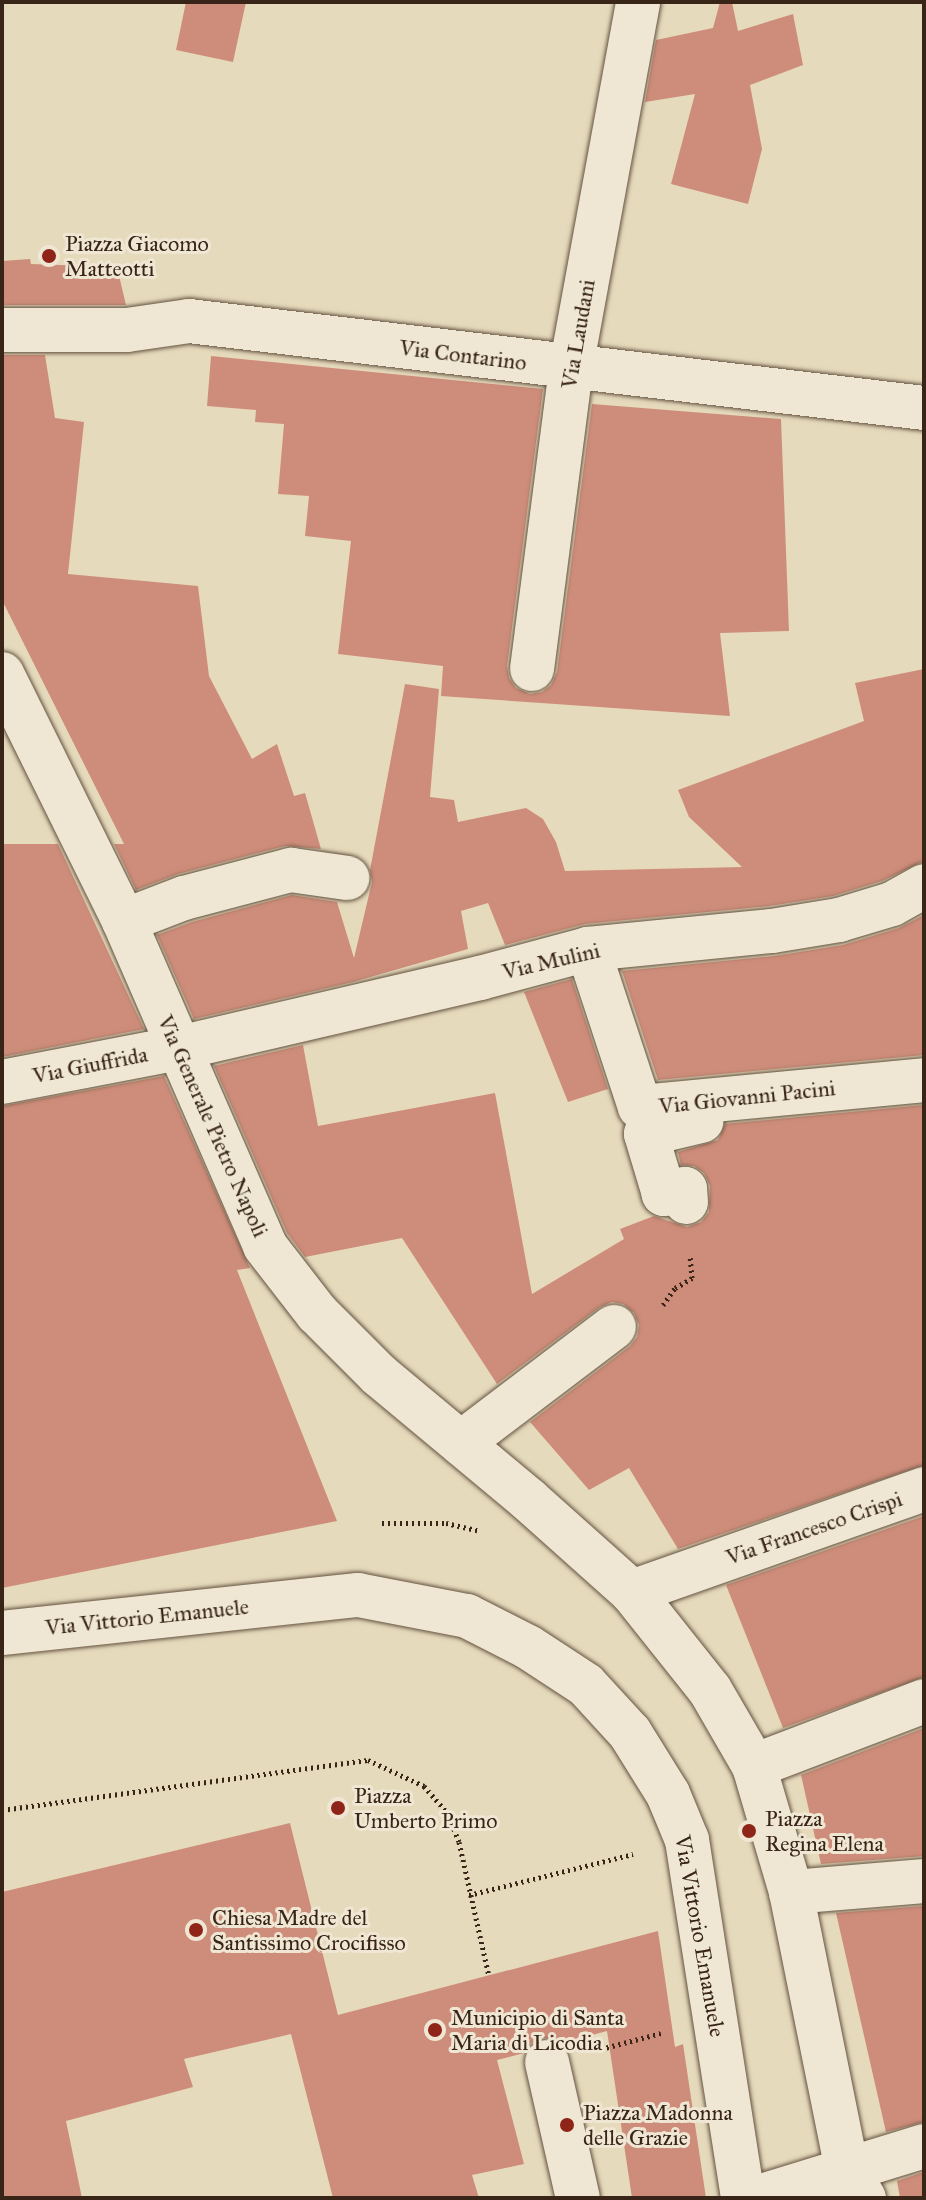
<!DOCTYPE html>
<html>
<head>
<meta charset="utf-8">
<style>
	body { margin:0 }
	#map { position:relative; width:926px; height:2200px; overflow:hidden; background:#e6dabc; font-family:"IM FELL Great Primer",serif }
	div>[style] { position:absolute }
	.building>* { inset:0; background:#ce8d7a }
	.path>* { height:5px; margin-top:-2.5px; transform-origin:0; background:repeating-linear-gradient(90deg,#392517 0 2px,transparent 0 6px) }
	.roads { filter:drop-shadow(0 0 2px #645240) drop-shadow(0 0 2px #645240) }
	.street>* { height:44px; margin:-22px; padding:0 22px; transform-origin:22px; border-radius:22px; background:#efe7d3 }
	.secondary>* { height:44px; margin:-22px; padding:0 22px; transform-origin:22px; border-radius:22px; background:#efe7d3 }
	.dots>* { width:22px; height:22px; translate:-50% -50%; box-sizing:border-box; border:4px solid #efe7d3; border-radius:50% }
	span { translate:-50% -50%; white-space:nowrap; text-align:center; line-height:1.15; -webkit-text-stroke:6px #efe7d3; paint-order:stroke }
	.poi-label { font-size:22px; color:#392517 }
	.left { translate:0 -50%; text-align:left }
	.street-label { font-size:22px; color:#392517 }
	.frame { position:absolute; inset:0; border:4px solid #392517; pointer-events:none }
</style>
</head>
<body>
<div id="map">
	<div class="building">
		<div style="clip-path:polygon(186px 2px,246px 2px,233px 62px,176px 50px)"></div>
		<div style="clip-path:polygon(720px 2px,732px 2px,738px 31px,793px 14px,803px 65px,750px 85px,762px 149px,748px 204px,671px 184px,695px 94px,645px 102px,656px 40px,713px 28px)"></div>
		<div style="clip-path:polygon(30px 259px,31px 264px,117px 267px,126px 305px,2px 305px,2px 261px)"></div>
		<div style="clip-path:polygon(2px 355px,45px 355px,55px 418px,84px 422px,68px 574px,198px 586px,209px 676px,252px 759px,277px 744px,294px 796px,305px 793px,321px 849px,285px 846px,178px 874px,136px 890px,114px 844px,124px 844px,2px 600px)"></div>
		<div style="clip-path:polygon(211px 356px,543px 389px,507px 666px,509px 678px,516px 688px,530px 694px,542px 692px,551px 685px,557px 672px,592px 404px,781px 419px,789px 631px,720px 633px,730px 716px,441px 696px,443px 666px,338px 654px,351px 541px,305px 536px,309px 496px,278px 494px,284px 424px,255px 422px,256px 410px,207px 406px)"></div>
		<div style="clip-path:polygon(924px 669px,924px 861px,882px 881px,833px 896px,769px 906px,585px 924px,505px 945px,488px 903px,461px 911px,468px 949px,353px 982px,194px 1019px,157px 935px,192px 922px,292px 895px,337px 902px,354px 958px,372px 882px,370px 870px,405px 684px,439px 689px,430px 797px,454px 800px,458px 822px,526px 808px,543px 819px,556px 842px,565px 871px,742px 867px,689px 817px,678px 790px,864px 721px,855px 683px)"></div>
		<div style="clip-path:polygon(2px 844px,58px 844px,144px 1029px,2px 1057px)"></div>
		<div style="clip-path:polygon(924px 915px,924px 1055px,658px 1080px,622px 971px,775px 956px,843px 945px,899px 928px)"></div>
		<div style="clip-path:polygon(572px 979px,608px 1089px,568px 1102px,524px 992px)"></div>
		<div style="clip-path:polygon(303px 1045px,318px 1126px,495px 1093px,532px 1294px,624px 1239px,620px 1229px,654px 1216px,687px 1227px,701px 1222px,709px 1212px,710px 1186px,704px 1173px,694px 1166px,681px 1165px,678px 1152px,718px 1140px,725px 1124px,924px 1105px,924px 1465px,678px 1549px,629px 1468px,589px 1490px,530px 1422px,630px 1346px,637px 1337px,639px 1325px,634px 1313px,623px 1304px,612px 1302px,600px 1307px,497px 1384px,402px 1238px,305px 1257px,287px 1233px,214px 1066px)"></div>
		<div style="clip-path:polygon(164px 1076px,250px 1268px,237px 1270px,337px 1521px,2px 1588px,2px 1106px)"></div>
		<div style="clip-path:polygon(924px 1516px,924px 1677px,783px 1728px,726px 1585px)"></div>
		<div style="clip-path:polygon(924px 1728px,924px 1856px,821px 1864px,801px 1775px)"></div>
		<div style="clip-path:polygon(290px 1823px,338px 2015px,658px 1931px,675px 2047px,683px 2044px,706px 2198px,632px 2198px,607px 2031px,562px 2043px,554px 2038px,541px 2038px,531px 2043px,524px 2053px,497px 2060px,524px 2164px,472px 2175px,479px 2198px,333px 2198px,291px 2034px,184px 2059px,193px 2087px,66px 2121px,82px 2198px,2px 2198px,2px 1892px)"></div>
		<div style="clip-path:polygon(924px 1906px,924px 2122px,886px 2132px,836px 1913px)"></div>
		<div style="clip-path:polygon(924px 2172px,924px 2198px,900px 2198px,897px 2181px)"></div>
	</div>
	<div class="path">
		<div style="left:663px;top:1305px;width:21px;rotate:-55deg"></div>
		<div style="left:675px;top:1288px;width:20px;rotate:-30deg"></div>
		<div style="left:692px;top:1278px;width:22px;rotate:-95deg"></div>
		<div style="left:382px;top:1523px;width:64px"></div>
		<div style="left:446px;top:1523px;width:32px;rotate:13deg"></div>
		<div style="left:2px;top:1810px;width:369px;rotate:-7.8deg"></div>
		<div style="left:368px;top:1760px;width:62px;rotate:24.9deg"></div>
		<div style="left:424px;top:1786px;width:35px;rotate:49deg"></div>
		<div style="left:447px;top:1812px;width:32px;rotate:68deg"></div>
		<div style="left:459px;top:1842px;width:137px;rotate:77.4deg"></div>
		<div style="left:469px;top:1895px;width:169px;rotate:-14deg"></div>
		<div style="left:601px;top:2049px;width:62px;rotate:-14.9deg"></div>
	</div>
	<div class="roads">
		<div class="street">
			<div style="left:2px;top:330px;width:125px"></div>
			<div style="left:127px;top:330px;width:63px;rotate:-8.3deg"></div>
			<div style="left:189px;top:321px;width:740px;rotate:6.75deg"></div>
			<div style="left:532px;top:669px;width:304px;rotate:-82.6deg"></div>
			<div style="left:571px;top:368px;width:372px;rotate:-79.6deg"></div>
			<div style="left:2px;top:674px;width:275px;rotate:63.7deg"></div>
			<div style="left:124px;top:921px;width:354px;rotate:66.5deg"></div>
			<div style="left:265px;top:1246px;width:85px;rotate:52.2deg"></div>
			<div style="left:317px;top:1313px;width:88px;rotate:45deg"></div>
			<div style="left:379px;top:1375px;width:195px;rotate:39.8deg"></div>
			<div style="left:529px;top:1500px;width:138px;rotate:41.8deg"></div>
			<div style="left:632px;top:1592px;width:125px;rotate:51.5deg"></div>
			<div style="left:710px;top:1690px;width:88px;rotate:59.9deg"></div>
			<div style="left:754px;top:1766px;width:131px;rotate:73.6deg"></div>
			<div style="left:791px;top:1892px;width:284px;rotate:78.6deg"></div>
			<div style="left:847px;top:2170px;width:33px;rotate:59deg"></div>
			<div style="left:124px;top:921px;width:64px;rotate:-21deg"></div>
			<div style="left:184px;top:898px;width:111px;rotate:-14.7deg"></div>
			<div style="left:291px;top:870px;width:57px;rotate:8.1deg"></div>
			<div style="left:588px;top:949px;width:166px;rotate:71.8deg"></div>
			<div style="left:640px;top:1107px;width:285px;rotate:-5.4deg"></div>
			<div style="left:2px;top:1082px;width:180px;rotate:-10.9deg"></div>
			<div style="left:179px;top:1048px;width:309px;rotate:-13.1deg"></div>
			<div style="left:480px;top:978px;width:112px;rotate:-15deg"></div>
			<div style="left:588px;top:949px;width:185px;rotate:-5.6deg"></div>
			<div style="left:772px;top:931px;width:68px;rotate:-9.3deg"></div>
			<div style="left:839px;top:920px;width:55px;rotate:-16.8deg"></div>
			<div style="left:892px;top:904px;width:37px;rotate:-29deg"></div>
			<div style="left:686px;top:1202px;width:13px;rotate:-94deg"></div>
			<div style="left:685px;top:1189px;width:22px;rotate:167deg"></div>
			<div style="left:664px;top:1194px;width:63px;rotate:-106.7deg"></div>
			<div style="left:646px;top:1134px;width:57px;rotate:-13.3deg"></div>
			<div style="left:461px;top:1443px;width:192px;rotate:-37.2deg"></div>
			<div style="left:632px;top:1592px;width:310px;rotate:-19.4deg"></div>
			<div style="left:754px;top:1766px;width:182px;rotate:-20.9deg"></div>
			<div style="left:791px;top:1892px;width:133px;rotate:-4.7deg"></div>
			<div style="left:547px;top:2062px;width:139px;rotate:77.2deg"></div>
			<div style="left:755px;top:2198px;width:177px;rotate:-17.1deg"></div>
		</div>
		<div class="secondary">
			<div style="left:2px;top:1633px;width:358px;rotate:-6.1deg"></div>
			<div style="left:358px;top:1595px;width:111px;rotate:10.9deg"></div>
			<div style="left:467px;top:1616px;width:68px;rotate:26.9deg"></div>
			<div style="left:528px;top:1647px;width:69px;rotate:33.2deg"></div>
			<div style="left:586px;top:1685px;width:65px;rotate:47.5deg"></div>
			<div style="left:630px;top:1733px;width:72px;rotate:58.1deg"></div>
			<div style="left:668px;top:1794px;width:50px;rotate:67.6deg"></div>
			<div style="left:687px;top:1840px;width:362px;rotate:81.1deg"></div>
		</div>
	</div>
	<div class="dots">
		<div style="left:49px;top:256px;background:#8f2418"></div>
		<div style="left:338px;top:1808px;background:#8f2418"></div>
		<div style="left:749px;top:1831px;background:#8f2418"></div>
		<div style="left:196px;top:1930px;background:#8f2418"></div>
		<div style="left:435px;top:2030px;background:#8f2418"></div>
		<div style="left:567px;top:2125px;background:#8f2418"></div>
	</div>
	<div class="poi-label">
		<span class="left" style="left:65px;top:256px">Piazza Giacomo<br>Matteotti</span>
		<span class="left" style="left:354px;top:1808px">Piazza<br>Umberto Primo</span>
		<span class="left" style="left:765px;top:1831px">Piazza<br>Regina Elena</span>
		<span class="left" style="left:212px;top:1930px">Chiesa Madre del<br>Santissimo Crocifisso</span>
		<span class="left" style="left:451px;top:2030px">Municipio di Santa<br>Maria di Licodia</span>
		<span class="left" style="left:583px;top:2125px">Piazza Madonna<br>delle Grazie</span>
	</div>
	<div class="street-label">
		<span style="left:578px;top:334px;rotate:-80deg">Via Laudani</span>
		<span style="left:463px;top:355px;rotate:7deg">Via Contarino</span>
		<span style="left:551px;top:961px;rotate:-13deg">Via Mulini</span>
		<span style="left:90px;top:1065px;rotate:-11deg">Via Giuffrida</span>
		<span style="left:747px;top:1097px;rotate:-6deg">Via Giovanni Pacini</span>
		<span style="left:213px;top:1126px;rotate:66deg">Via Generale Pietro Napoli</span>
		<span style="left:814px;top:1528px;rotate:-19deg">Via Francesco Crispi</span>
		<span style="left:147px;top:1617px;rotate:-6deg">Via Vittorio Emanuele</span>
		<span style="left:700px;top:1936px;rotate:80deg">Via Vittorio Emanuele</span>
	</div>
	<div class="frame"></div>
</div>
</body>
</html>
